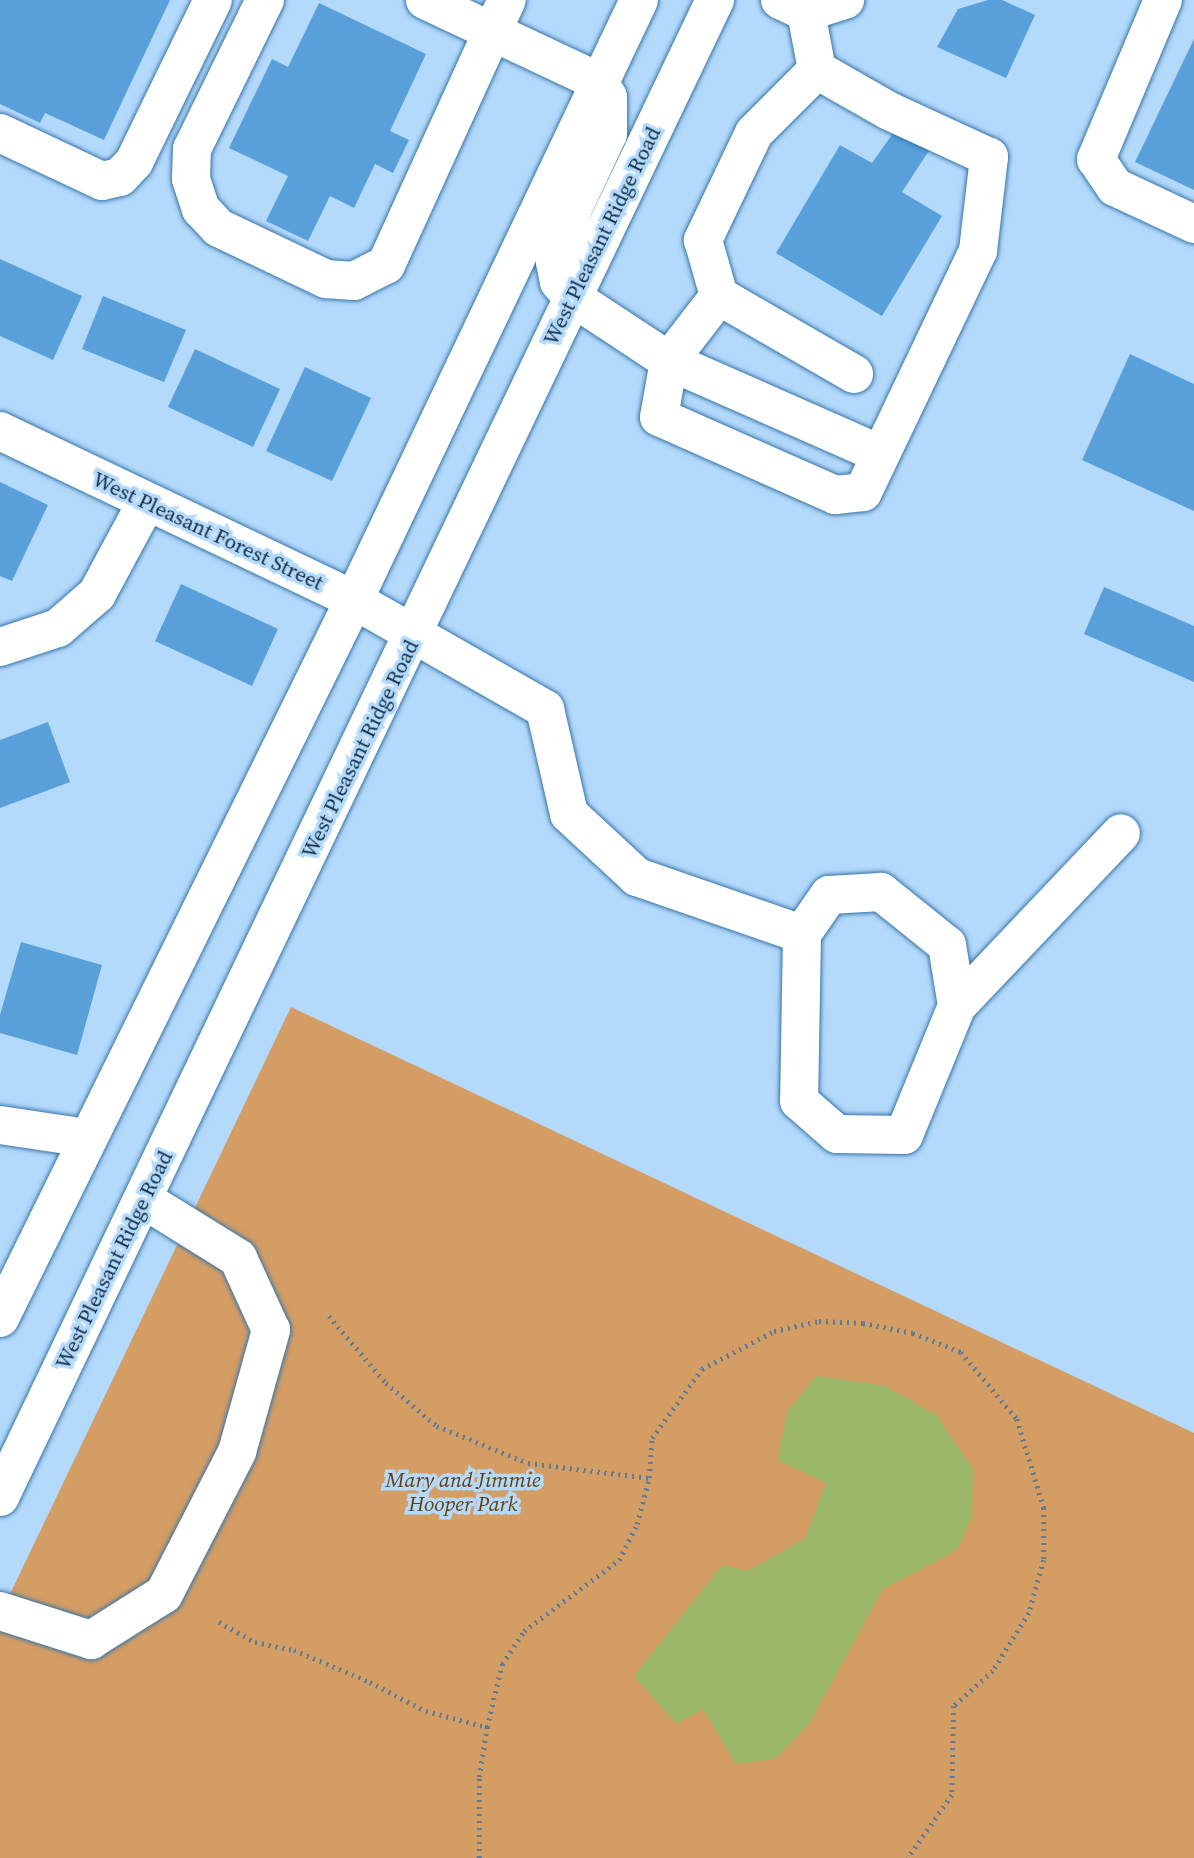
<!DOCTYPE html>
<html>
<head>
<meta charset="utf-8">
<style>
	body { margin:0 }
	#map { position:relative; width:1194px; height:1858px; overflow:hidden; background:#b3d9fb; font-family:"Source Serif 4",serif }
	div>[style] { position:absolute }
	.green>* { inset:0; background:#d49d64 }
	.water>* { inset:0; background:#9bb968 }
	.building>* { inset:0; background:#59a0db }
	.path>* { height:4.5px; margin-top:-2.25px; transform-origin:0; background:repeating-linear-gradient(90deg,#5c7b97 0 2px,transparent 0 7px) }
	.roads { filter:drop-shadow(0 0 2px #3776aa) drop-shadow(0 0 2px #3776aa) }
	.minor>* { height:38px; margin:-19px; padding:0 19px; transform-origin:19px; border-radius:19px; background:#fff }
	span { translate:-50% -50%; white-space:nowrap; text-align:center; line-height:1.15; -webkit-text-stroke:7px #b3d9fb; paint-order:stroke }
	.street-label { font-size:21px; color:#132d44 }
	.park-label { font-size:21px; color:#683e07; font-style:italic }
</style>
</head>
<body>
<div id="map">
	<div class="green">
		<div style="clip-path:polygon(291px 1007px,1194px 1433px,1194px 1858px,0 1858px,0 1615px)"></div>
	</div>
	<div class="water">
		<div style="clip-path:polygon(816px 1376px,885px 1386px,936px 1415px,973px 1469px,972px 1517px,957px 1550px,883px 1589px,809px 1724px,775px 1759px,736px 1764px,703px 1709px,676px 1724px,634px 1676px,722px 1565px,748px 1571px,805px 1538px,826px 1483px,777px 1460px,788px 1411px)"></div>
	</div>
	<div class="building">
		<div style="clip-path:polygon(0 0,170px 0,104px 140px,45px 113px,40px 123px,0 104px)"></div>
		<div style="clip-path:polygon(988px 0,1002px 0,1035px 15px,1006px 78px,937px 47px,958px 9px)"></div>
		<div style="clip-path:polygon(319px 3px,426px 54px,390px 131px,409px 140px,393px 173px,375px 164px,354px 208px,330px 196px,308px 241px,266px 221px,288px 176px,229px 148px,272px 59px,288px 67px)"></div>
		<div style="clip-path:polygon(1194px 39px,1194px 190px,1135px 162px)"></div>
		<div style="clip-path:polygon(896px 129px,930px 149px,902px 192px,942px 216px,882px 316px,776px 253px,840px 145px,872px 163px)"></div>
		<div style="clip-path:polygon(0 259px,82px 296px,53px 360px,0 336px)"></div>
		<div style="clip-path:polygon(103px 296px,186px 330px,164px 382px,82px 349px)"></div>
		<div style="clip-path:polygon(195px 349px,280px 389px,253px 447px,168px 407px)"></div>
		<div style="clip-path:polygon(1130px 354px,1194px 384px,1194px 511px,1082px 460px)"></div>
		<div style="clip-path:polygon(305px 367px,371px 398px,332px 481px,266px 451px)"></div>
		<div style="clip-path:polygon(0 482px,48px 505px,12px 581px,0 576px)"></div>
		<div style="clip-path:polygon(181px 584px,278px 629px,252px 686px,155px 641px)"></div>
		<div style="clip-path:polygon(1104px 587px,1194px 626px,1194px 682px,1084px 634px)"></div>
		<div style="clip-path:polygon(48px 722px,70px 782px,0 808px,0 740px)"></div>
		<div style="clip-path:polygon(21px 942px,102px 965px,77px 1055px,0 1033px,0 1015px)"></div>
	</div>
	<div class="path">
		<div style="left:329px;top:1316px;width:88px;rotate:49.6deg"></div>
		<div style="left:386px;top:1383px;width:67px;rotate:40.1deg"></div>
		<div style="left:437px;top:1426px;width:98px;rotate:22.1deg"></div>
		<div style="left:528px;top:1463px;width:122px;rotate:7.1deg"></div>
		<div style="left:219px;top:1622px;width:41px;rotate:29.1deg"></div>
		<div style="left:255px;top:1642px;width:40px;rotate:12deg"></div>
		<div style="left:294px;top:1650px;width:82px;rotate:22.8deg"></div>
		<div style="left:370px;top:1682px;width:63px;rotate:27.4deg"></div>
		<div style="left:426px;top:1711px;width:63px;rotate:14.7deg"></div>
		<div style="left:487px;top:1727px;width:65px;rotate:-76.6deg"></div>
		<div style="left:502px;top:1664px;width:40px;rotate:-56deg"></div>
		<div style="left:524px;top:1631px;width:119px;rotate:-36.8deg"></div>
		<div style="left:619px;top:1560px;width:40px;rotate:-63.4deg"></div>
		<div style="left:637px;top:1524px;width:48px;rotate:-75.4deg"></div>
		<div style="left:649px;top:1478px;width:40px;rotate:-85.7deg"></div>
		<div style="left:652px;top:1438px;width:85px;rotate:-54.1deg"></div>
		<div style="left:702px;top:1369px;width:81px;rotate:-27.8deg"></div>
		<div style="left:774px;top:1331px;width:46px;rotate:-12.5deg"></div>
		<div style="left:819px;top:1321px;width:44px;rotate:2.6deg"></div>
		<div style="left:863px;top:1323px;width:51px;rotate:11.3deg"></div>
		<div style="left:913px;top:1333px;width:52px;rotate:21.6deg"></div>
		<div style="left:961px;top:1352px;width:87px;rotate:50.1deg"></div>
		<div style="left:1017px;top:1419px;width:93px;rotate:73.1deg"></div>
		<div style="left:1044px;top:1508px;width:52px;rotate:90deg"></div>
		<div style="left:1044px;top:1560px;width:55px;rotate:105.8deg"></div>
		<div style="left:1029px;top:1613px;width:68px;rotate:121.8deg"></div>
		<div style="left:993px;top:1671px;width:52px;rotate:138.1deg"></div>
		<div style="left:954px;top:1706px;width:89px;rotate:91.3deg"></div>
		<div style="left:952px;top:1795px;width:77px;rotate:124.9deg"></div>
		<div style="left:479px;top:1858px;width:81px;rotate:-90deg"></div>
		<div style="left:479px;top:1777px;width:51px;rotate:-80.9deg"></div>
	</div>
	<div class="roads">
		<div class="minor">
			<div style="left:265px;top:0;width:166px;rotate:116.1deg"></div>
			<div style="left:192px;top:149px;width:30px;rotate:92deg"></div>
			<div style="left:191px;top:179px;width:32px;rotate:72deg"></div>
			<div style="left:201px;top:209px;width:26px;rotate:47deg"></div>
			<div style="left:219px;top:228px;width:119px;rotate:25.5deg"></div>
			<div style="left:326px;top:279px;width:28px;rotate:4deg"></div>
			<div style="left:354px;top:281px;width:36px;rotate:-27deg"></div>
			<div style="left:386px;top:265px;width:291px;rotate:-65.5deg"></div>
			<div style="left:425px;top:0;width:192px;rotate:25.2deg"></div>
			<div style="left:599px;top:82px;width:17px;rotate:59deg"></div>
			<div style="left:608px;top:97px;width:37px;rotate:90deg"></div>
			<div style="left:608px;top:134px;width:85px;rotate:115.1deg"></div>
			<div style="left:572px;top:211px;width:54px;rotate:108.4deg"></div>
			<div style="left:555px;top:262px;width:20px;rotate:79deg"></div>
			<div style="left:559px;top:282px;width:20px;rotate:49deg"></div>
			<div style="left:572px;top:297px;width:116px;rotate:33.4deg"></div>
			<div style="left:669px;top:361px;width:57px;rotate:100.1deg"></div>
			<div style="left:659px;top:417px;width:193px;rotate:23.9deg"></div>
			<div style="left:835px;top:495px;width:28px;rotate:-6deg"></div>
			<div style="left:863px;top:492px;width:267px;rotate:-64.5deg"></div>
			<div style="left:978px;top:251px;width:95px;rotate:-83.3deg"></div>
			<div style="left:989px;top:157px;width:110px;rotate:-155.3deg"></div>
			<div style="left:889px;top:111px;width:83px;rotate:-150.3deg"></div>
			<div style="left:780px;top:0;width:29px;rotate:25deg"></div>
			<div style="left:806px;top:12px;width:59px;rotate:79.3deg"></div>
			<div style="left:1163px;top:0;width:173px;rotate:112.8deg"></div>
			<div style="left:1096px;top:159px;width:34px;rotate:56deg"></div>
			<div style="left:1115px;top:187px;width:87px;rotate:25.1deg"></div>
			<div style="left:806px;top:12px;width:41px;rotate:-17.1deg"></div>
			<div style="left:817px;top:70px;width:89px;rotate:135deg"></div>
			<div style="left:754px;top:133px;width:119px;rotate:115.5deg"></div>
			<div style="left:703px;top:240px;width:58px;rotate:74.1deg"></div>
			<div style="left:719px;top:296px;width:156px;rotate:30deg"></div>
			<div style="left:0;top:133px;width:113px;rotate:25.2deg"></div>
			<div style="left:102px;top:181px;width:18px;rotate:-13deg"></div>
			<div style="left:120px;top:177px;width:21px;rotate:-47deg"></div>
			<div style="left:134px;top:162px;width:180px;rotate:-64deg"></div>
			<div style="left:719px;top:296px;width:82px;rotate:127.6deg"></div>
			<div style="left:669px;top:361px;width:231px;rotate:23.8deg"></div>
			<div style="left:0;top:431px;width:392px;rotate:25.5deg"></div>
			<div style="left:354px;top:600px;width:220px;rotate:29.7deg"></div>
			<div style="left:545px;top:709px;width:108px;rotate:77.1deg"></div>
			<div style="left:569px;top:814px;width:93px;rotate:42.8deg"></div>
			<div style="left:637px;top:877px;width:175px;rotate:19.1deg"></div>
			<div style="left:802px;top:934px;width:167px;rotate:91deg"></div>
			<div style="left:799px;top:1101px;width:50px;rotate:41deg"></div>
			<div style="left:837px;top:1134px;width:67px;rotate:0.9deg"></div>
			<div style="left:904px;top:1135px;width:139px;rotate:-67.7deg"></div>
			<div style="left:957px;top:1006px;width:62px;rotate:-99.3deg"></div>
			<div style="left:947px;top:945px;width:85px;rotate:-141.2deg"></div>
			<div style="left:881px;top:892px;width:52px;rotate:176.7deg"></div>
			<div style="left:829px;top:895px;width:47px;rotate:124.7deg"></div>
			<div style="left:0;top:647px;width:61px;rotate:-18.1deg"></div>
			<div style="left:58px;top:628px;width:52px;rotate:-41.1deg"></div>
			<div style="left:97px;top:594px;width:103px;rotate:-61.7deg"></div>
			<div style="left:957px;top:1006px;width:238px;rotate:-46.5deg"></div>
			<div style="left:0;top:1125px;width:88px;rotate:8.5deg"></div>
			<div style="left:0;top:1318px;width:801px;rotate:-63.76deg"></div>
			<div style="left:354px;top:600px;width:664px;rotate:-64.59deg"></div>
			<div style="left:0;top:1497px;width:1659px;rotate:-64.47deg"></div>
			<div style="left:0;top:1611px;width:96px;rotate:17.7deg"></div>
			<div style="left:91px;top:1640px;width:86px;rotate:-32.2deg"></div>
			<div style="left:164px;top:1594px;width:160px;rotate:-62.8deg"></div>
			<div style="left:237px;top:1452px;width:127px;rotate:-74.4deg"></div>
			<div style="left:271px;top:1330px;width:79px;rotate:-114.6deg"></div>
			<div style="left:238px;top:1258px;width:112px;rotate:-148.2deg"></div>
		</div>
	</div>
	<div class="street-label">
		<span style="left:602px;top:236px;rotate:-64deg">West Pleasant Ridge Road</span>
		<span style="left:208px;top:531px;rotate:25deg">West Pleasant Forest Street</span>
		<span style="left:360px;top:749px;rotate:-64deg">West Pleasant Ridge Road</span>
		<span style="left:114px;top:1260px;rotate:-64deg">West Pleasant Ridge Road</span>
	</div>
	<div class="park-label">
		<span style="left:463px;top:1492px">Mary and Jimmie<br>Hooper Park</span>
	</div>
</div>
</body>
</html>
